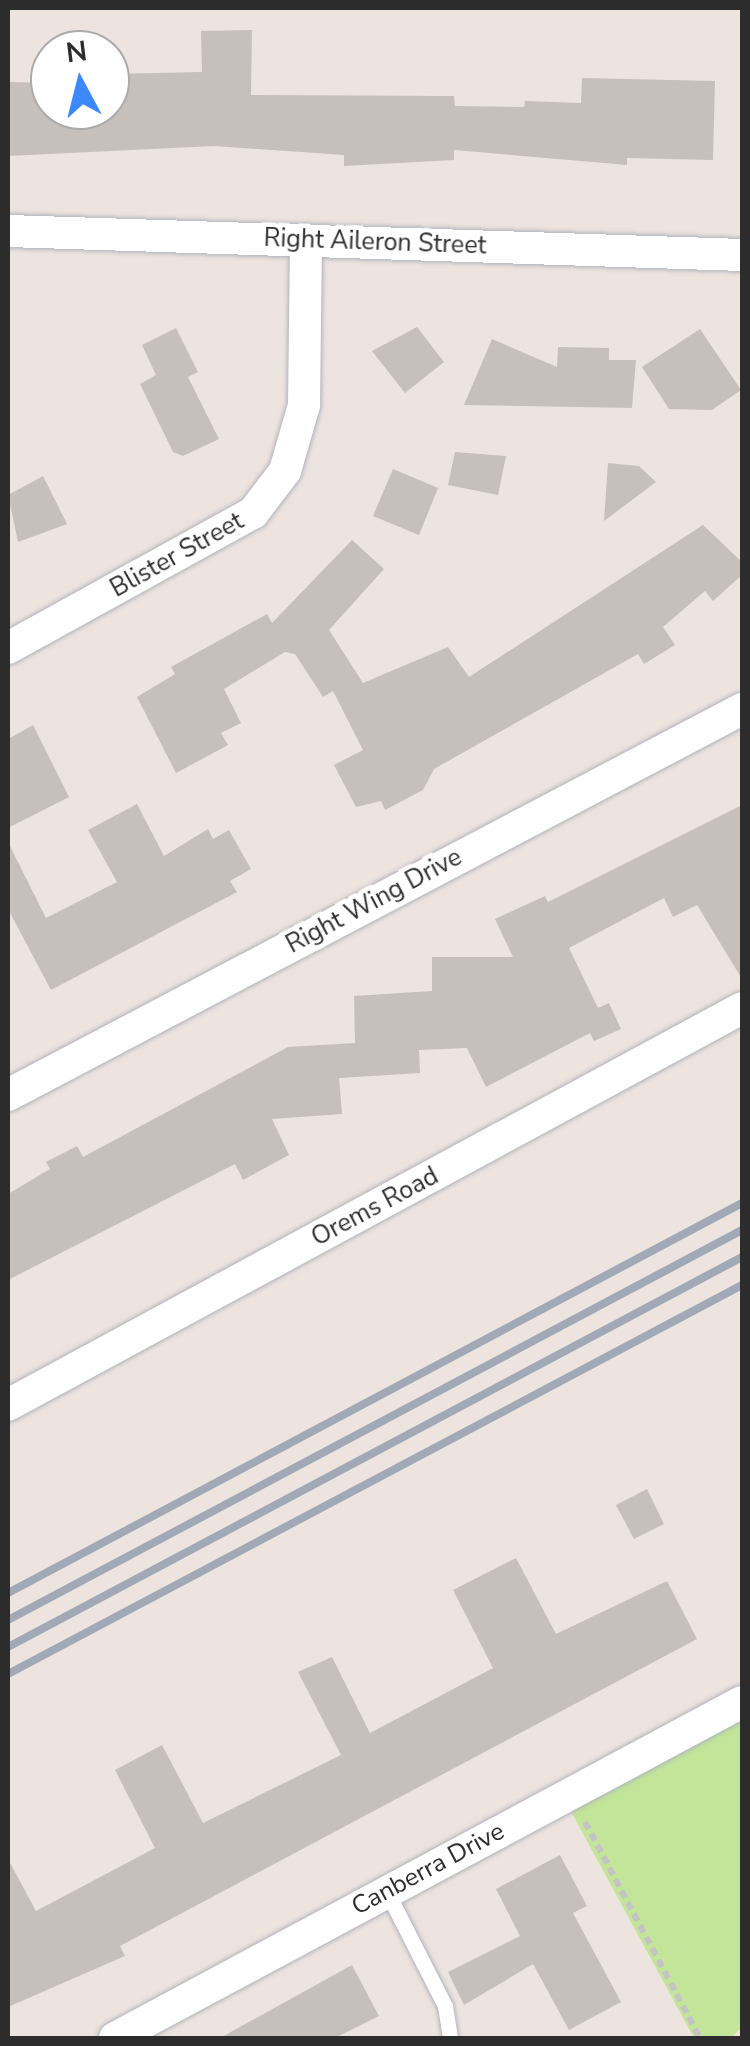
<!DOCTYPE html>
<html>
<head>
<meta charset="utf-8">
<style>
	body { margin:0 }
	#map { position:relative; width:750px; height:2046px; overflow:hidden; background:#eee4df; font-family:"Nunito Sans",sans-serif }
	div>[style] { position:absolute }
	.green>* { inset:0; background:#c3e59a }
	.building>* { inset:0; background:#c6bfba }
	.path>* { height:6px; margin-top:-3px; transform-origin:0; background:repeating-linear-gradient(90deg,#c4c4c4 0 8px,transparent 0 13px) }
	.roads { filter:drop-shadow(0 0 2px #afb4bc) drop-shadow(0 0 2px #afb4bc) }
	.lane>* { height:15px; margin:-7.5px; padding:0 7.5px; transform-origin:7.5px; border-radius:7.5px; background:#fff }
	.street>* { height:32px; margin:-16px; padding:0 16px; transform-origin:16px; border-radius:16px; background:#fff }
	.rail>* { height:8px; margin:-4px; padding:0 4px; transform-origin:4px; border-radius:4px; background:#a1a9b7 }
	span { translate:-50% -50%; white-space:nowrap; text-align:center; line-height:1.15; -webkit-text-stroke:9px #fff; paint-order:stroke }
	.street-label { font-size:25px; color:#2c2c2c }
	.frame { position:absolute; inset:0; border:10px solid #2c2c2c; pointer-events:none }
	.north { position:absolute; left:30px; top:30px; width:100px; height:100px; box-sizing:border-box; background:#fff; border:2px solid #ababab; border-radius:50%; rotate:353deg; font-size:28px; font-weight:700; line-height:40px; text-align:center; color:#2c2c2c }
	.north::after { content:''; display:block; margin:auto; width:35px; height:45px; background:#3c88fd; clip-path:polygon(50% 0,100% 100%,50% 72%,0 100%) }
</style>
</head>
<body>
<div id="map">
	<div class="green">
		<div style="clip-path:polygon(742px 1716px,742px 2027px,731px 2038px,694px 2038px,568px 1806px)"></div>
	</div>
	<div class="building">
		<div style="clip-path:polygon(252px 30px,251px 95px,454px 96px,455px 106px,524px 107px,525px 101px,581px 103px,582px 78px,715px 81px,713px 160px,627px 158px,627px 165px,454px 150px,454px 160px,344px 166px,344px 155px,214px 146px,8px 156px,8px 82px,44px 83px,49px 110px,110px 110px,110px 74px,202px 72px,201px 31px)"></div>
		<div style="clip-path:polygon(417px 327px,444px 362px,405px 393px,372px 351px)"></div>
		<div style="clip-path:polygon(176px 328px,198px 372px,188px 377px,219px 439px,183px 456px,173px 452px,140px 384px,156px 375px,142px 345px)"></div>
		<div style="clip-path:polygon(700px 329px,741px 390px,712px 410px,669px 409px,642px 367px)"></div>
		<div style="clip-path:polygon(492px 339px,557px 367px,558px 347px,609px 348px,609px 360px,636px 360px,632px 408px,464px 405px)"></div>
		<div style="clip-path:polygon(455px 452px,506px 456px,498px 495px,448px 485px)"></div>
		<div style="clip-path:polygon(608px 463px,639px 466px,656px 482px,604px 521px)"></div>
		<div style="clip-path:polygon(393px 469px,438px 488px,419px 535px,373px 516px)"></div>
		<div style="clip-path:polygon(43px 476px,67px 524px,18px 542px,8px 495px)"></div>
		<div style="clip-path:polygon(703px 525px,742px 562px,742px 575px,713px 601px,705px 591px,663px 627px,675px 645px,644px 664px,638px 654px,434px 769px,423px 790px,385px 810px,381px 801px,356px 807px,334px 765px,363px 750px,333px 691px,323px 697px,295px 654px,285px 652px,224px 689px,241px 723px,221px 733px,228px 745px,176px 773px,137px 697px,175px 674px,171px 667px,267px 614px,272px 623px,352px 540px,384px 569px,329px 630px,363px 683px,448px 647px,469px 677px)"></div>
		<div style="clip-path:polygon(33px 725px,69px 797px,8px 828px,8px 739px)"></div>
		<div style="clip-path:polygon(137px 804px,164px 856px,208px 829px,213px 839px,229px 830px,251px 869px,230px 881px,237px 892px,51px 990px,8px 909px,8px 842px,46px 918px,117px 882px,88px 830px)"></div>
		<div style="clip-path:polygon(742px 805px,742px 979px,697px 905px,673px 917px,664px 898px,569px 948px,598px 1008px,609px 1003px,621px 1029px,594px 1041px,590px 1033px,486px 1087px,467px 1048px,419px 1050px,420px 1073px,339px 1078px,342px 1114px,272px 1119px,289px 1155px,243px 1180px,235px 1164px,8px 1280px,8px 1194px,50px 1169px,46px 1162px,77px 1146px,83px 1157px,288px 1047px,355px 1043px,354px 996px,432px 991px,432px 957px,513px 957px,495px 919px,545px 896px,548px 902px)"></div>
		<div style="clip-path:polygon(647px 1489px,664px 1524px,634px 1539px,616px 1505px)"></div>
		<div style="clip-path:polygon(516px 1558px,556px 1634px,667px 1581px,697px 1639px,120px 1946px,125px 1956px,8px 2007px,8px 1859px,36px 1911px,155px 1848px,115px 1770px,162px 1745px,203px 1823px,341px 1755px,298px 1672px,332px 1657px,370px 1733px,493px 1668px,453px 1590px)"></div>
		<div style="clip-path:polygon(560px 1855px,587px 1906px,573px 1913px,621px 2002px,569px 2030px,533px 1964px,464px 2005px,448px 1972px,520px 1936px,496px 1889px)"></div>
		<div style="clip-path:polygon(352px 1965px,379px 2016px,335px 2038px,220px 2038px)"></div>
	</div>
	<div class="path">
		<div style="left:585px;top:1822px;width:245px;rotate:62deg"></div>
	</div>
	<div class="roads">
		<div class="lane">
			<div style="left:387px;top:1892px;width:128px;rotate:63deg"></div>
			<div style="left:445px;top:2006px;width:32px;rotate:81deg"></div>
		</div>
		<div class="street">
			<div style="left:8px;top:231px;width:734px;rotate:1.87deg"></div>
			<div style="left:8px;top:648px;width:280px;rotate:-28.9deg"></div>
			<div style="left:253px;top:513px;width:53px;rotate:-52.7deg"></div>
			<div style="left:285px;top:471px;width:69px;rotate:-73.9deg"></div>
			<div style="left:304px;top:405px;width:165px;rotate:-89.3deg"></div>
			<div style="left:8px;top:1095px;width:829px;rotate:-27.74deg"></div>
			<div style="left:8px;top:1405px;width:834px;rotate:-28.41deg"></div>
			<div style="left:115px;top:2038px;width:711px;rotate:-28.19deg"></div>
		</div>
	</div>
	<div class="rail">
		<div style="left:8px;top:1593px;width:831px;rotate:-27.98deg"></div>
		<div style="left:8px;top:1620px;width:831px;rotate:-27.98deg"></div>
		<div style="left:8px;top:1647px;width:831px;rotate:-27.98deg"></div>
		<div style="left:8px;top:1674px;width:831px;rotate:-27.92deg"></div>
	</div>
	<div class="street-label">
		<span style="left:375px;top:242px;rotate:2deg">Right Aileron Street</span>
		<span style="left:177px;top:555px;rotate:-29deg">Blister Street</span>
		<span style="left:374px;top:901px;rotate:-28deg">Right Wing Drive</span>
		<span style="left:375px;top:1207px;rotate:-28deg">Orems Road</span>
		<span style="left:428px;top:1869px;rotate:-28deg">Canberra Drive</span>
	</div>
	<div class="frame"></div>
	<div class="north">N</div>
</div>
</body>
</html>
